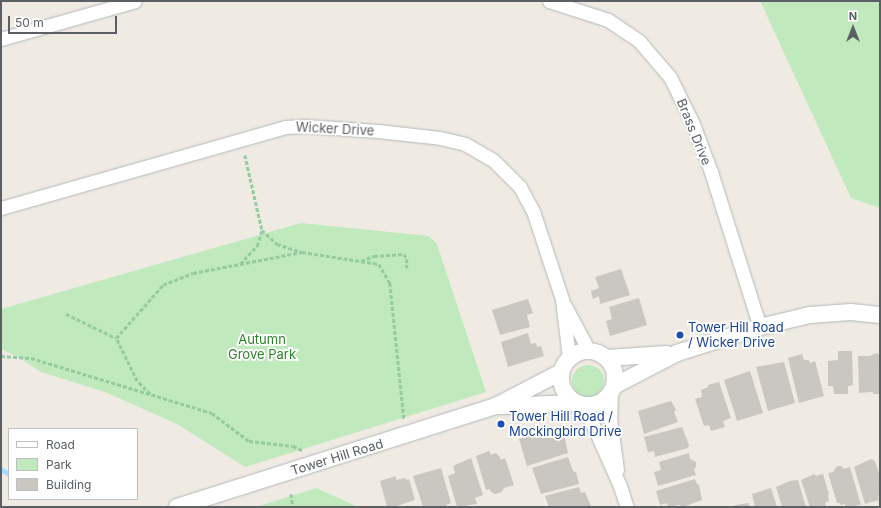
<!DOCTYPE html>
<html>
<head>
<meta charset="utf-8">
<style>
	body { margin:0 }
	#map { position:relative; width:881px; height:508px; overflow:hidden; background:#efebe3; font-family:Inter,sans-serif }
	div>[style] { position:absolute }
	.green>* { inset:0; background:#c0e9bd }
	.round { border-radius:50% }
	.stream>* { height:4.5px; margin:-2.25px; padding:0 2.25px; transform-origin:2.25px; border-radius:2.25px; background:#a3ddff }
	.building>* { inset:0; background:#cac6c0 }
	.path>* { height:2.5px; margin-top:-1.25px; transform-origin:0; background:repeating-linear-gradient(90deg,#95cba1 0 4px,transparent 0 6px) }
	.roads { filter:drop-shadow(0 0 1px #b4b7bb) drop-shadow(0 0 1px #b4b7bb) }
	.minor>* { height:13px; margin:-6.5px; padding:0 6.5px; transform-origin:6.5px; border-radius:6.5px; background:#fff }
	.tertiary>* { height:16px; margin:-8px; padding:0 8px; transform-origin:8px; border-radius:8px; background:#fff }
	.tertiary>.ring { margin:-8px; padding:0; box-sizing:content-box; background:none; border:16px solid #fff; border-radius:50% }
	.dots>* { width:11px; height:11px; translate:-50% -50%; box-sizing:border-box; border:2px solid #fff; border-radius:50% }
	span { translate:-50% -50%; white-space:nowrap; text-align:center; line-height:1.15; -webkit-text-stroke:3.5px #fff; paint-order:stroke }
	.street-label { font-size:13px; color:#5b6065 }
	.transit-label { font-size:13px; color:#164399 }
	.left { translate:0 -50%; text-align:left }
	.park-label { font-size:13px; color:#2f822d }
	.frame { position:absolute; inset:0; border:2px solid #5b6065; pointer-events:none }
	.legend { position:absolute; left:8px; top:428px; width:130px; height:72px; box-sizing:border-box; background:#fff; border:1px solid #bdbfc1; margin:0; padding:5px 7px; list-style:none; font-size:12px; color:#5b6065 }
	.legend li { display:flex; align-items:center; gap:8px; height:20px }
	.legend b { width:20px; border:1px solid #bdbfc1 }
	.north { position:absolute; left:833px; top:8px; width:40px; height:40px; -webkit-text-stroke:3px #fff; paint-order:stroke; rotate:0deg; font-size:11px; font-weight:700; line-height:16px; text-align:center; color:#5b6065 }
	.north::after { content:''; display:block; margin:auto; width:14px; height:18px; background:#5b6065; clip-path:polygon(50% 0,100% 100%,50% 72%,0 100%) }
	.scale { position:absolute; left:8px; top:16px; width:109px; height:18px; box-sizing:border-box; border:2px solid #5b6065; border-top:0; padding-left:5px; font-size:12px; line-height:14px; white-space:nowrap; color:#5b6065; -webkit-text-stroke:3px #fff; paint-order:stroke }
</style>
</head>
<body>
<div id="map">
	<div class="green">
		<div style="clip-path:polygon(760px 1px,880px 1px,880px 208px,851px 198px)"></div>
		<div style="clip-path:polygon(301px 223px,429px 236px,437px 244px,486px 392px,245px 467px,177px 424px,105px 392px,41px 372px,18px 357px,1px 349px,1px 309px)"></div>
		<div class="round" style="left:572px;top:365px;width:32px;height:32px"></div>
		<div style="clip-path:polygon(316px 488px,358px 507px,256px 507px)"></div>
	</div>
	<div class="stream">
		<div style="left:1px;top:469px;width:9px;rotate:32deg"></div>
	</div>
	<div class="building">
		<div style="clip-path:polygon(621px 269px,630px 295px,600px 304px,599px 296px,593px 299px,591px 291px,599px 288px,595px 277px)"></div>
		<div style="clip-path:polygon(639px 298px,647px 325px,610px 336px,606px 321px,612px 319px,609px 307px)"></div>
		<div style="clip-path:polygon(528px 299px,533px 313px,527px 315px,530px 327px,500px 335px,492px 310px)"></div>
		<div style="clip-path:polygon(528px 333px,531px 344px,536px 343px,537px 347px,541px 346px,544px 356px,508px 367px,501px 342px)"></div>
		<div style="clip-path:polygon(838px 351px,852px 351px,853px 385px,848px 386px,848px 394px,834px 394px,833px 386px,828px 386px,828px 361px,838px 360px)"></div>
		<div style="clip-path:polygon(877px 353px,880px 356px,880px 362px,878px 364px,880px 364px,880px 394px,874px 394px,872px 392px,859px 393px,858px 356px,869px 356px)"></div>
		<div style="clip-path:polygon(802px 354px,804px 360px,809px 360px,810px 363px,815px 361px,824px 396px,799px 403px,788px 358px)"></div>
		<div style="clip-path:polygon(784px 362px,795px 403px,768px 411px,756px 367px)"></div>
		<div style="clip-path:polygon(750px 371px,763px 413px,737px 421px,724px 380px)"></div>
		<div style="clip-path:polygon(719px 382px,731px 418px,723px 421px,725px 427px,711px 431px,709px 425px,704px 426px,695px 399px,702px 397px,701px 390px,708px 387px,708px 385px)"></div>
		<div style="clip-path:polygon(671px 401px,676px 410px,674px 412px,678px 422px,644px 434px,638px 411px)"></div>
		<div style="clip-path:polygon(562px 425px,568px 453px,527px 466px,519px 439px)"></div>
		<div style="clip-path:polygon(682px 427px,689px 445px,688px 448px,655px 457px,654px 451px,648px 452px,644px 437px)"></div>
		<div style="clip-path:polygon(489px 451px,491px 455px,496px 453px,499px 456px,501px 460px,505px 458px,514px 485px,504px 488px,502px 492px,495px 494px,491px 492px,490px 489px,486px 490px,476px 456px)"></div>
		<div style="clip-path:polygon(689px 453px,690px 459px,696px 462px,696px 467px,694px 469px,696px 475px,658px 486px,654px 472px,661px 470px,659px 462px)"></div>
		<div style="clip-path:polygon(568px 457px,573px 471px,576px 472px,579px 484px,541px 494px,532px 468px)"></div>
		<div style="clip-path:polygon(471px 458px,483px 495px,475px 498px,477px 504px,457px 507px,448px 476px,455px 473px,453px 466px)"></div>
		<div style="clip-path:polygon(871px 459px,875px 461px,880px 476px,880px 495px,878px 496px,879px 500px,865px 504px,854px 467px)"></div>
		<div style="clip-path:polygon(837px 466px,841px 466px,844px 469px,850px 467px,861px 505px,846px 507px,845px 504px,841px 505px,840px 503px,837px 503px,828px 473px,833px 472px)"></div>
		<div style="clip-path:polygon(441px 468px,451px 503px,446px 505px,447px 507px,423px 507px,413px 476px)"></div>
		<div style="clip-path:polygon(814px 474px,816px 476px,823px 474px,829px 494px,828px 496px,829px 501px,825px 503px,826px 507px,810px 507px,801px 480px)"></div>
		<div style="clip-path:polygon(396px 476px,396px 480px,405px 478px,406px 480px,409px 479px,415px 500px,394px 507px,387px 507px,380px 481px)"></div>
		<div style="clip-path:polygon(695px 479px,697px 484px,699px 485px,702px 500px,683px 507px,679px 505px,668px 507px,667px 503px,660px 505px,656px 491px)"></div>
		<div style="clip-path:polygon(798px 480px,806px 507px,782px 507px,776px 487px,790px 481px)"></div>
		<div style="clip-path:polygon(579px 487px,581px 493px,585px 492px,591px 506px,549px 507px,545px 496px)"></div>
		<div style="clip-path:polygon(771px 488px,777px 507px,755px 507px,752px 494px)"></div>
		<div style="clip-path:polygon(748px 503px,750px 507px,730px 507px,736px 505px)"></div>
	</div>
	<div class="path">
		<div style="left:245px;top:155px;width:77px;rotate:77.2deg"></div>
		<div style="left:262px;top:230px;width:21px;rotate:43deg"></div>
		<div style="left:277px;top:244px;width:25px;rotate:18deg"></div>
		<div style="left:361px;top:261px;width:14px;rotate:-21deg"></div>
		<div style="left:374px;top:256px;width:30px;rotate:-4deg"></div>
		<div style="left:404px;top:254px;width:6px;rotate:59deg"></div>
		<div style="left:407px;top:259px;width:9px;rotate:90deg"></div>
		<div style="left:240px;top:264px;width:25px;rotate:-47deg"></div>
		<div style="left:257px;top:246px;width:17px;rotate:-73deg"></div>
		<div style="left:66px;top:314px;width:55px;rotate:25.6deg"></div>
		<div style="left:1px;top:356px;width:30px;rotate:4deg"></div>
		<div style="left:31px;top:358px;width:189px;rotate:16.9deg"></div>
		<div style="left:212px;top:413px;width:46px;rotate:37.1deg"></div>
		<div style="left:249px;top:441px;width:44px;rotate:6.5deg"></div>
		<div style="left:293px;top:446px;width:10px;rotate:24deg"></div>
		<div style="left:150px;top:394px;width:18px;rotate:-135deg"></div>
		<div style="left:137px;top:381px;width:48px;rotate:-116deg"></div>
		<div style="left:116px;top:338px;width:71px;rotate:-48.4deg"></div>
		<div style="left:163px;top:285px;width:32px;rotate:-22deg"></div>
		<div style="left:193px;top:273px;width:111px;rotate:-10.9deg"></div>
		<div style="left:302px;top:252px;width:78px;rotate:8.9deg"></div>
		<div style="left:379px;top:264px;width:22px;rotate:60deg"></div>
		<div style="left:390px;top:283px;width:137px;rotate:84.1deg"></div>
		<div style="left:291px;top:494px;width:13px;rotate:81deg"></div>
	</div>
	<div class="roads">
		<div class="minor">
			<div style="left:549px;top:1px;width:62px;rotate:17.9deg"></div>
			<div style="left:608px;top:20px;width:37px;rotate:34deg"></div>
			<div style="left:639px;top:41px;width:48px;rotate:49.3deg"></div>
			<div style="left:670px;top:77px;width:52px;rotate:63.9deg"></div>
			<div style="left:693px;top:124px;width:51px;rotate:69.4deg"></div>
			<div style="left:711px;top:172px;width:163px;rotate:72.5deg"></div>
			<div style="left:1px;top:39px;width:139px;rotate:-15.8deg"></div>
			<div style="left:1px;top:208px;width:295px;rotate:-15.9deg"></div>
			<div style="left:285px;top:127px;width:21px;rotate:-3deg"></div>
			<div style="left:306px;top:126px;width:72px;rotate:4deg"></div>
			<div style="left:378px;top:131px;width:62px;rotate:6.4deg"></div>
			<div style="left:440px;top:138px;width:26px;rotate:13deg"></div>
			<div style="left:465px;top:144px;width:32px;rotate:30deg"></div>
			<div style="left:493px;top:160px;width:38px;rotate:45deg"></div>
			<div style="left:520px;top:187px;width:27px;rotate:62deg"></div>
			<div style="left:533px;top:211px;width:93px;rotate:71.8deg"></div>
			<div style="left:562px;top:299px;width:59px;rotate:83.2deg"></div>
			<div style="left:565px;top:306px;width:51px;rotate:61.9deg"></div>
			<div style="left:611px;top:393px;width:25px;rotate:92deg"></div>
			<div style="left:610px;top:418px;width:52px;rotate:82.3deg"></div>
			<div style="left:580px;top:404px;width:22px;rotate:58deg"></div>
			<div style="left:592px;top:423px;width:69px;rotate:66deg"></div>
			<div style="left:620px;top:486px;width:22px;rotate:72deg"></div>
		</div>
		<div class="tertiary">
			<div class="ring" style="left:561px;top:351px;width:38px;height:38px"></div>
			<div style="left:607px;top:358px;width:60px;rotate:-3.8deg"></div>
			<div style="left:614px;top:386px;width:71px;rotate:-27.6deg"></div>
			<div style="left:677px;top:353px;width:87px;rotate:-17.4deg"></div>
			<div style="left:760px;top:327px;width:51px;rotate:-13.5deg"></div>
			<div style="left:810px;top:315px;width:41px;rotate:-4.2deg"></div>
			<div style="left:851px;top:312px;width:29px;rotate:6deg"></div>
			<div style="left:500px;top:406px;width:75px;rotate:-2.3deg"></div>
			<div style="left:177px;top:507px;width:335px;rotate:-17.6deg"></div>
			<div style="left:496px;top:406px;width:73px;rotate:-27.6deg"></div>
		</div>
	</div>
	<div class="dots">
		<div style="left:680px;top:335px;background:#1a4fb4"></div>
		<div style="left:501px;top:424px;background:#1a4fb4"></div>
	</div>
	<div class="street-label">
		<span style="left:335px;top:129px;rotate:3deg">Wicker Drive</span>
		<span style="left:694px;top:132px;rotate:68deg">Brass Drive</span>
		<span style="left:337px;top:457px;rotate:-17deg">Tower Hill Road</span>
	</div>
	<div class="transit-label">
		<span class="left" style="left:688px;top:335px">Tower Hill Road<br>/ Wicker Drive</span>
		<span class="left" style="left:509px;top:424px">Tower Hill Road /<br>Mockingbird Drive</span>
	</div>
	<div class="park-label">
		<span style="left:262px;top:347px">Autumn<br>Grove Park</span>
	</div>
	<div class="frame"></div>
	<ul class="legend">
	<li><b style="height:5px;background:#fff"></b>Road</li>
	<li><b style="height:11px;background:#c0e9bd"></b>Park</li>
	<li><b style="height:11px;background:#cac6c0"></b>Building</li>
	</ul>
	<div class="north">N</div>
	<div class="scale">50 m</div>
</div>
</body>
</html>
